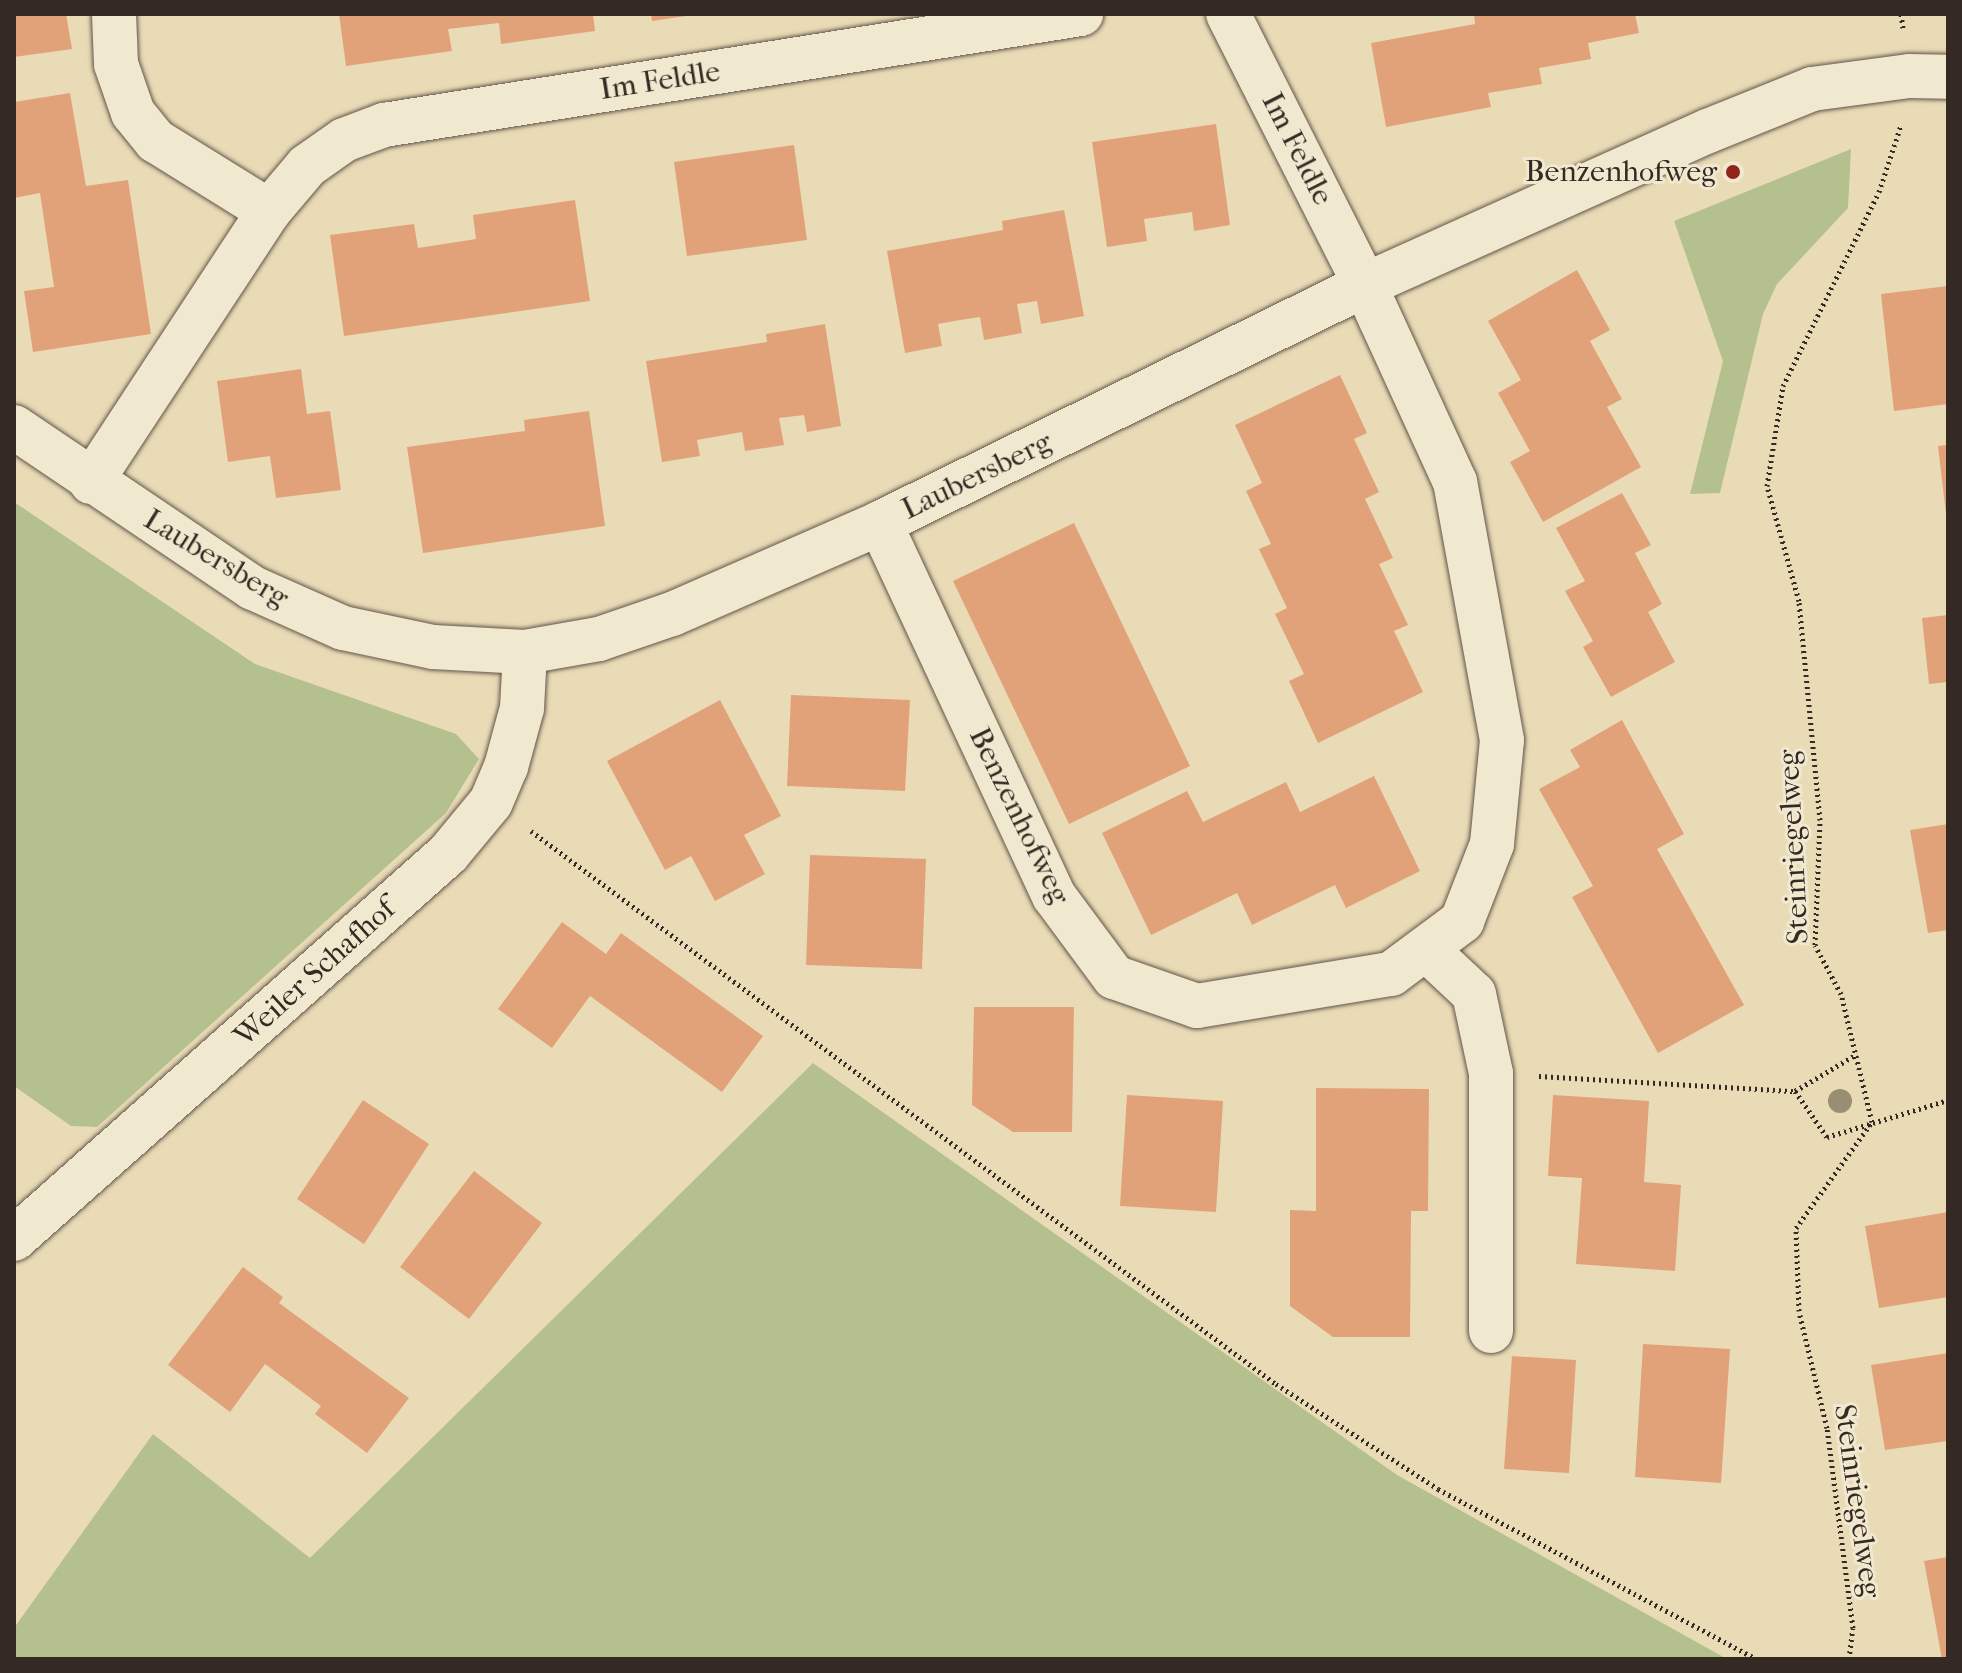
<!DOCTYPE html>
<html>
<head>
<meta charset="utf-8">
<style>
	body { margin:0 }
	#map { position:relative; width:1962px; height:1673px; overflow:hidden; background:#eadbb7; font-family:"IM FELL French Canon",serif }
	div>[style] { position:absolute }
	.green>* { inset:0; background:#b5c08f }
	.building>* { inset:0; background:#e1a27a }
	.path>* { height:5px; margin-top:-2.5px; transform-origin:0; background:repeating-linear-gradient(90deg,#352923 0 2px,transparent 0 6px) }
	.roads { filter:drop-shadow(0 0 2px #625648) drop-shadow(0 0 2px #625648) }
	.street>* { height:44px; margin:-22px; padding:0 22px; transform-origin:22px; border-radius:22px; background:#f1e8d0 }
	.trees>* { width:24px; height:24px; margin:-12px; border-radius:50%; background:#988e74 }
	.dots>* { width:22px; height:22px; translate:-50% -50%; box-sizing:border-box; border:4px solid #f1e8d0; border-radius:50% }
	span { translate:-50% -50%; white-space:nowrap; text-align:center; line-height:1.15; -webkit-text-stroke:6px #f1e8d0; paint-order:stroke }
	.street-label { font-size:30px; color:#352923 }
	.poi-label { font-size:30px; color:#352923 }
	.right { translate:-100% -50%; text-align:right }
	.frame { position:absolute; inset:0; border:16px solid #352923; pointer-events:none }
</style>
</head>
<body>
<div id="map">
	<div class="green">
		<div style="clip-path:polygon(1851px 149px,1848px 208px,1777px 284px,1763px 314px,1720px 493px,1690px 494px,1723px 361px,1674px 221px)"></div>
		<div style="clip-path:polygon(14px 502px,255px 664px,456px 734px,479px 759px,446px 813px,97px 1127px,71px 1126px,14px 1086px)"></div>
		<div style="clip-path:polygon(813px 1063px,1397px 1475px,1727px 1659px,14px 1659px,14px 1628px,153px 1434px,310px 1558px)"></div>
	</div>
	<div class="building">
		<div style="clip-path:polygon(14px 14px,66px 14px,72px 49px,14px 57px)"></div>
		<div style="clip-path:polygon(339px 14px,593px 14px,595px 31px,501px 44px,499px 23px,448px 29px,452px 51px,346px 66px)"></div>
		<div style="clip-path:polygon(651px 14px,686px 14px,686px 16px,652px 21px)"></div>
		<div style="clip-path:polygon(1474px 14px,1635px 14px,1639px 33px,1588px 43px,1591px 59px,1539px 68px,1542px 84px,1488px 93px,1491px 107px,1386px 127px,1371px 43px,1475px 24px)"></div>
		<div style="clip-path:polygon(70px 93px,86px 186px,128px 180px,151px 334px,33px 352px,24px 291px,54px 287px,40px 193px,14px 198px,14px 102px)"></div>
		<div style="clip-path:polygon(1216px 124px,1230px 225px,1194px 231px,1192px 212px,1144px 219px,1147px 241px,1107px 247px,1092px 142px)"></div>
		<div style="clip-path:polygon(794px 145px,807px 240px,687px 256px,674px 162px)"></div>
		<div style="clip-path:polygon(575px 200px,590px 301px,344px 336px,330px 235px,414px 224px,418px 248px,476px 239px,473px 215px)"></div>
		<div style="clip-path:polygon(1064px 210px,1084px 316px,1041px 324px,1037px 301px,1017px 304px,1022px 333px,984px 340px,980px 317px,960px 320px,938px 324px,942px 346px,905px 353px,887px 251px,1003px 230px,1002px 221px)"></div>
		<div style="clip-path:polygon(1577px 270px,1610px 330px,1590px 341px,1622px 399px,1607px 407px,1641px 467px,1543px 522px,1510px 462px,1530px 451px,1498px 393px,1521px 380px,1488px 321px)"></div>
		<div style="clip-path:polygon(1948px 286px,1948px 404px,1894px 411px,1881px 294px)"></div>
		<div style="clip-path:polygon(825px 324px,841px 426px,807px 432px,804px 415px,779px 418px,784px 445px,745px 451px,742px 432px,697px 440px,700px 456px,662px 462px,646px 361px,767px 342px,766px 334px)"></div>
		<div style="clip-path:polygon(301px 369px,307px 414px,330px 411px,341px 490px,276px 498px,270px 456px,228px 462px,217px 381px)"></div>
		<div style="clip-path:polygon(1340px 375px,1367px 433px,1354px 439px,1379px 492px,1365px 499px,1393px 558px,1379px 564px,1408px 625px,1394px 631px,1423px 692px,1318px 743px,1289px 681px,1304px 674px,1275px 614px,1287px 608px,1259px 549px,1271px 544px,1246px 491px,1262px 483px,1235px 425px)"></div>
		<div style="clip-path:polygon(589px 411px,605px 526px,423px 553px,407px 447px,525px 431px,524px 420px)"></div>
		<div style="clip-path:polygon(1948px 445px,1948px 514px,1946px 514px,1938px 446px)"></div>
		<div style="clip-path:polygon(1622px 493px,1651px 545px,1635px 553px,1662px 604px,1648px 612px,1675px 662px,1611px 697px,1583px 647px,1593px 641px,1565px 591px,1585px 581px,1556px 528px)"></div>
		<div style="clip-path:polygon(1074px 523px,1190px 766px,1069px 824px,953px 581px)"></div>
		<div style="clip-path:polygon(1948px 615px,1948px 682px,1929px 684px,1922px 618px)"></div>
		<div style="clip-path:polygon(791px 695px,910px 700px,905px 791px,787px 786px)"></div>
		<div style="clip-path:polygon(720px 700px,781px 816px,744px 835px,765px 874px,715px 901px,691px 856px,665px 870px,607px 761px)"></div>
		<div style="clip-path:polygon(1622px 720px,1684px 834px,1657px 849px,1744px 1005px,1658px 1053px,1572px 897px,1593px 886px,1539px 789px,1580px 767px,1570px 750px)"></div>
		<div style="clip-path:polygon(1374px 776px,1420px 871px,1346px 908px,1335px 885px,1252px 925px,1237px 893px,1151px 935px,1102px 833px,1187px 791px,1203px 822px,1286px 782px,1300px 812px)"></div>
		<div style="clip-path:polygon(1948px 824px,1948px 930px,1928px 933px,1910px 830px)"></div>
		<div style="clip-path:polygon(810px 855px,926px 859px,922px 969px,806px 965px)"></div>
		<div style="clip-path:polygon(562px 922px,606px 954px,621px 933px,763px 1036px,722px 1092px,590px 996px,552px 1048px,498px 1009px)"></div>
		<div style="clip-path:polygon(974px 1007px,1074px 1007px,1072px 1132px,1013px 1132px,972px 1105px)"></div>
		<div style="clip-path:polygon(1316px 1088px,1429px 1089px,1428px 1211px,1411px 1211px,1410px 1337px,1333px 1337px,1290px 1306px,1290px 1210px,1316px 1211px)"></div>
		<div style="clip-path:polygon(1127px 1095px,1223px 1101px,1216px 1212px,1120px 1206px)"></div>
		<div style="clip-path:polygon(1553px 1095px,1649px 1101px,1644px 1182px,1681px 1185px,1675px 1271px,1576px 1264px,1582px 1178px,1548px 1176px)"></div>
		<div style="clip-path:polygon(363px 1100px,429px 1144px,364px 1244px,297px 1199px)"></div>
		<div style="clip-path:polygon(474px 1171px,542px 1223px,469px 1319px,400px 1267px)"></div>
		<div style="clip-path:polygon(1948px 1212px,1948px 1297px,1879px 1308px,1865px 1226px)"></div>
		<div style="clip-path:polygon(243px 1267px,283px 1297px,279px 1303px,409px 1398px,367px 1453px,315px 1414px,321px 1406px,265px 1364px,230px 1412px,168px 1365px)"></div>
		<div style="clip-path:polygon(1643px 1344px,1730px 1349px,1721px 1483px,1635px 1477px)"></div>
		<div style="clip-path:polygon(1948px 1353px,1948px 1441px,1885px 1450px,1871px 1365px)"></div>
		<div style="clip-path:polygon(1512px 1356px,1576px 1360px,1569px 1473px,1504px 1469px)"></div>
		<div style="clip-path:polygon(1948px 1557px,1948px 1659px,1942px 1659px,1924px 1561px)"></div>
	</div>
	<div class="path">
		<div style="left:1901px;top:14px;width:14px;rotate:82deg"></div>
		<div style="left:531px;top:831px;width:928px;rotate:36.59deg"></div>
		<div style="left:1276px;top:1384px;width:193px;rotate:32.9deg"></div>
		<div style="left:1438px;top:1489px;width:361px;rotate:28.1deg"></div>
		<div style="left:1539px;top:1076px;width:256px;rotate:3.4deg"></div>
		<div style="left:1795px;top:1091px;width:56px;rotate:55.2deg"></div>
		<div style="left:1827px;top:1137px;width:127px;rotate:-17deg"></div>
		<div style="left:1795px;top:1091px;width:72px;rotate:-30.8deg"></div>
		<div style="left:1849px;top:1659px;width:31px;rotate:-83deg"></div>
		<div style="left:1853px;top:1628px;width:202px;rotate:-97.4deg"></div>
		<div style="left:1827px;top:1428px;width:120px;rotate:-103.5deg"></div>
		<div style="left:1799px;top:1311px;width:83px;rotate:-92.1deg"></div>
		<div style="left:1796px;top:1228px;width:130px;rotate:-54.4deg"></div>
		<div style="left:1872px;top:1122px;width:132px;rotate:-103.6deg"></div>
		<div style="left:1841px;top:994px;width:55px;rotate:-118deg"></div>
		<div style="left:1815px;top:945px;width:125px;rotate:-87.7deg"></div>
		<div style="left:1820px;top:820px;width:220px;rotate:-95.5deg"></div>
		<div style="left:1799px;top:601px;width:119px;rotate:-105.5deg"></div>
		<div style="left:1767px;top:486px;width:101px;rotate:-80.9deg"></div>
		<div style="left:1783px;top:386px;width:216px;rotate:-63.7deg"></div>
		<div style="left:1879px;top:192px;width:71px;rotate:-71.8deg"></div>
	</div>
	<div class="roads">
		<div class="street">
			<div style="left:114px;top:14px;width:50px;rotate:87.7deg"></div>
			<div style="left:116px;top:64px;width:52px;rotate:70.9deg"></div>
			<div style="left:133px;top:113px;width:36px;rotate:51deg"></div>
			<div style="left:156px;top:141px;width:133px;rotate:31.8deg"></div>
			<div style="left:14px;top:427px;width:288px;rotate:34deg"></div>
			<div style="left:253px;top:588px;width:98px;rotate:24deg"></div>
			<div style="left:343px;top:628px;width:92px;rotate:11.9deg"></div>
			<div style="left:433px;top:647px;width:92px;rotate:3.1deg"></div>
			<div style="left:525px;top:652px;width:75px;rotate:-10deg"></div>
			<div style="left:599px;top:639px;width:77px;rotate:-18.9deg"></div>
			<div style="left:672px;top:614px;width:227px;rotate:-23.6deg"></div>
			<div style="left:880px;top:523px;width:540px;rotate:-26.14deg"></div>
			<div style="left:1365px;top:285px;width:376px;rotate:-24.2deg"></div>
			<div style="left:1708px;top:131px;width:112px;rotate:-22deg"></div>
			<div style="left:1812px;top:89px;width:98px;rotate:-7.6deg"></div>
			<div style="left:1909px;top:76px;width:39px;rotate:1deg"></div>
			<div style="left:91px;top:482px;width:324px;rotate:-56.7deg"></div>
			<div style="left:269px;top:211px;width:59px;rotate:-49.8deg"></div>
			<div style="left:307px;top:166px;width:45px;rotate:-35.1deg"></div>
			<div style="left:344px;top:140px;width:43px;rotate:-20.6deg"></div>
			<div style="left:384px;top:125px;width:706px;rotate:-9.05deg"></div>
			<div style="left:880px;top:523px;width:412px;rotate:65deg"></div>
			<div style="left:1054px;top:896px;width:101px;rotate:53.5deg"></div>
			<div style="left:1114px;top:977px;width:88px;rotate:19.3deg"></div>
			<div style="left:1197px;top:1006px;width:197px;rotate:-9.4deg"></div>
			<div style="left:1391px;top:974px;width:89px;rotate:-36.7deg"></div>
			<div style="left:1462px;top:921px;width:83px;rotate:-68.7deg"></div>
			<div style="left:1492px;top:844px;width:104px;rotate:-84.5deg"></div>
			<div style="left:1502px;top:740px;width:262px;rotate:-100.3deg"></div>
			<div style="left:1455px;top:482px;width:217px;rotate:-114.6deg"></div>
			<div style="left:1365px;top:285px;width:304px;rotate:-116.8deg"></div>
			<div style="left:1427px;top:950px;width:64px;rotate:43.1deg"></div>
			<div style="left:1474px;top:994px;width:81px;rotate:77.9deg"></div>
			<div style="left:1491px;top:1073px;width:258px;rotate:90deg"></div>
			<div style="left:14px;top:1239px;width:580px;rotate:-41.58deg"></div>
			<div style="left:448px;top:854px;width:67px;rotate:-50.4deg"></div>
			<div style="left:491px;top:802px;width:38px;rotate:-67deg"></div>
			<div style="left:506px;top:767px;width:61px;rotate:-74.8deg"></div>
			<div style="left:522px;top:708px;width:56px;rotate:-86.9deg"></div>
		</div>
	</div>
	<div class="trees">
		<div style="left:1840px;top:1101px"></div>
	</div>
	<div class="dots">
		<div style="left:1733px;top:172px;background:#8f2418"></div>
	</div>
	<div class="street-label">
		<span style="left:660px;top:81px;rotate:-9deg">Im Feldle</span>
		<span style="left:1297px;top:149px;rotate:63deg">Im Feldle</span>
		<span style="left:977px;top:476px;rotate:-26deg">Laubersberg</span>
		<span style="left:216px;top:559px;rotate:31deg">Laubersberg</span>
		<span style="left:1019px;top:816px;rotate:64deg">Benzenhofweg</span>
		<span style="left:1794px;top:847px;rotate:-93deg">Steinriegelweg</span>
		<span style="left:315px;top:973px;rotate:-42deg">Weiler Schafhof</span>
		<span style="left:1857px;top:1501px;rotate:82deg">Steinriegelweg</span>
	</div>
	<div class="poi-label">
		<span class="right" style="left:1717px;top:172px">Benzenhofweg</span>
	</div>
	<div class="frame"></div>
</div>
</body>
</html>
